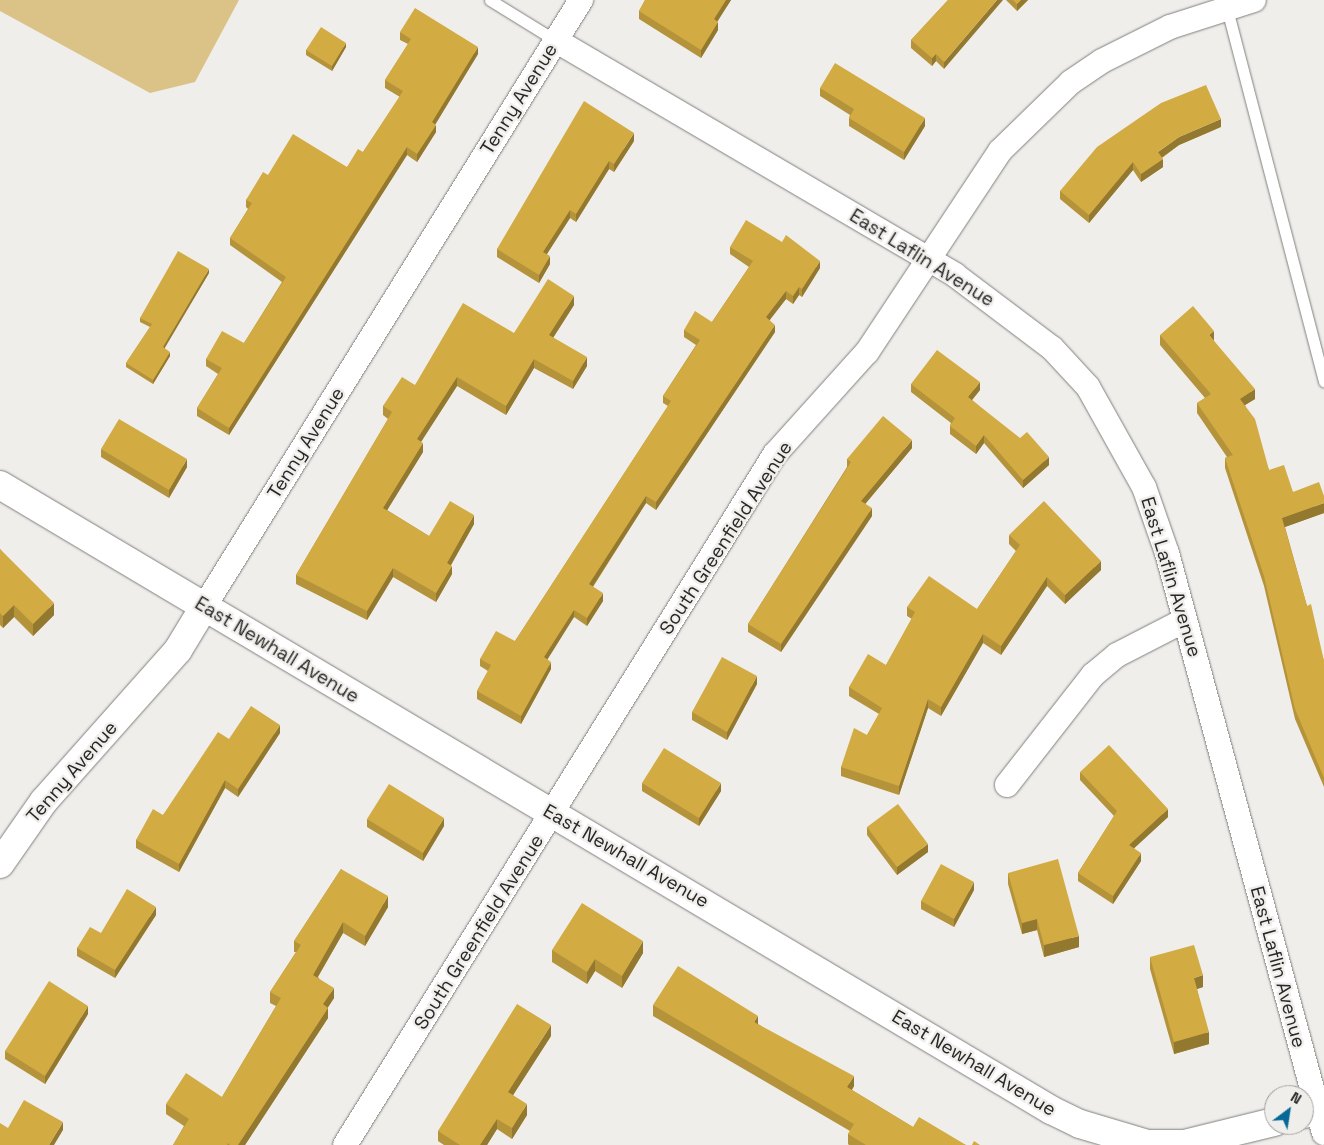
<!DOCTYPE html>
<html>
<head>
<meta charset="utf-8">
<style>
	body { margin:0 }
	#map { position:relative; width:1324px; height:1145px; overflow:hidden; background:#efeeeb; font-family:"Space Grotesk",sans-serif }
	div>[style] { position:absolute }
	.green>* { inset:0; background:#dbc388 }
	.roads { filter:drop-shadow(0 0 1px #807f7d) drop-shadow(0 0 1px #807f7d) }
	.service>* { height:11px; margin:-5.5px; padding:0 5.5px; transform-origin:5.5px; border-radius:5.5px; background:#fff }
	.minor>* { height:24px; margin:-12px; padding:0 12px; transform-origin:12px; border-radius:12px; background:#fff }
	.tertiary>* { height:28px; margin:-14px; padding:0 14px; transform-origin:14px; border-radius:14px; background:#fff }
	.wall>* { inset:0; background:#b5933a }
	.shaded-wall>* { inset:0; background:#93782f }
	.building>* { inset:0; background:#d2ab43 }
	span { translate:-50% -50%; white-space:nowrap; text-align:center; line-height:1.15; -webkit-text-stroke:4.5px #efeeeb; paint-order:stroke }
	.street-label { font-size:19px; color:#282726 }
	.north { position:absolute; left:1264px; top:1085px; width:50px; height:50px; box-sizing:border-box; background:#efeeeb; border:1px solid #9f9e9c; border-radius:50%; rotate:31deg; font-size:14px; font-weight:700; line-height:20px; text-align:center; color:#282726 }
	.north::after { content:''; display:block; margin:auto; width:18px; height:22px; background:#076998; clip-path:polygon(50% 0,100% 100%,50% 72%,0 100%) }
</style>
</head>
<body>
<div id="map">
	<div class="green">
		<div style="clip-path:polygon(0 0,239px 0,195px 82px,150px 93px,0 11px)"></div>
	</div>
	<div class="roads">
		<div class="service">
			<div style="left:490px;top:0;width:76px;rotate:31.6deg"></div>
			<div style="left:1226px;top:5px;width:389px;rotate:75.4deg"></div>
		</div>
		<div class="minor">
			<div style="left:555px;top:40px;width:464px;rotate:30.4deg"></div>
			<div style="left:955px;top:275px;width:121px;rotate:37deg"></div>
			<div style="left:1052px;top:348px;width:53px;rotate:47.3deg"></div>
			<div style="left:1088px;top:387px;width:115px;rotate:60.8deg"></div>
			<div style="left:1144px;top:487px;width:70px;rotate:70.8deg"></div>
			<div style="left:1167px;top:553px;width:601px;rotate:74.85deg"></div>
			<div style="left:204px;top:607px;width:715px;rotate:-58.16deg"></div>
			<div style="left:1007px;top:785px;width:140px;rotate:-52deg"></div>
			<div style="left:1093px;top:675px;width:31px;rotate:-40deg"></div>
			<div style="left:1117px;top:655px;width:76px;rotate:-27.2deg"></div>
			<div style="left:345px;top:1145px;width:814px;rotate:-58.11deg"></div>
			<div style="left:775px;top:454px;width:137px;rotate:-48deg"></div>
			<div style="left:867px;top:352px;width:241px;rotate:-56.5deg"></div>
			<div style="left:1000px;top:151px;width:99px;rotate:-44.2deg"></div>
			<div style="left:1071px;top:82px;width:37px;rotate:-34deg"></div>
			<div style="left:1102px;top:61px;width:76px;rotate:-26.6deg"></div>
			<div style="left:1170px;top:27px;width:88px;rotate:-17.8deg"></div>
		</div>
		<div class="tertiary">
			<div style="left:0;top:485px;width:1223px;rotate:30.74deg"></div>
			<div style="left:1051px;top:1110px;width:32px;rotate:26deg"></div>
			<div style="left:1080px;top:1124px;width:70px;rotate:16.6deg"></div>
			<div style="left:1147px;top:1144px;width:37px"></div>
			<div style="left:1184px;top:1144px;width:93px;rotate:-13.7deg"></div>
			<div style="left:0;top:864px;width:77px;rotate:-55.1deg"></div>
			<div style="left:44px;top:801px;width:202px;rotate:-48.4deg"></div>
			<div style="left:178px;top:650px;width:50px;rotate:-58.8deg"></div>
			<div style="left:1304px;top:1114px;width:21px;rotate:-17deg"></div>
		</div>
	</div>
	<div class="wall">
		<div style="clip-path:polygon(645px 0,731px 0,717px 21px,718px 30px,701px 58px,639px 19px,639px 11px)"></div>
		<div style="clip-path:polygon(948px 0,944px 69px,936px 61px,932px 66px,911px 48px,911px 40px)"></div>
		<div style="clip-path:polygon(1006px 0,1028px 0,1017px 11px)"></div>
		<div style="clip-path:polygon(400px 32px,478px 54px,435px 124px,436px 132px,417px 162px,407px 155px,229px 435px,197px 416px,197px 408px,218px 374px,206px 366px,206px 359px,244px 343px,282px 282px,230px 245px,230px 238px,248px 209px,246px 207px,246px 200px,268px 175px,347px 167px,363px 152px,400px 97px,385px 88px,385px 80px,408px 44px,400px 40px)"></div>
		<div style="clip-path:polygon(346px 47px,332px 71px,306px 55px,306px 50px)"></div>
		<div style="clip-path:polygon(820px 88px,925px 126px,904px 160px,849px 126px,849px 118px,850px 115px,820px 96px)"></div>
		<div style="clip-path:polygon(1221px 127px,1179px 145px,1162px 158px,1163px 167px,1141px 182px,1133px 170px,1089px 223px,1060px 199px,1060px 191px)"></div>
		<div style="clip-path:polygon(634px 141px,614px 172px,609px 169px,576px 222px,570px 218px,547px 254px,550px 264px,539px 283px,497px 257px,497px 249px)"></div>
		<div style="clip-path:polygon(730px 247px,820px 268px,802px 297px,799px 295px,793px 304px,786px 299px,769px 320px,775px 332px,656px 510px,646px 503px,593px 587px,603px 601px,587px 626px,574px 617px,547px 659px,551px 669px,521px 724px,477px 699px,477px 691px,488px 671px,480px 666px,480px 659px,515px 641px,668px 406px,663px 403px,663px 396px,696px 345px,684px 337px,684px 330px,712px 322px,749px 267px,730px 254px)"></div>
		<div style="clip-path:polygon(209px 273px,164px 348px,170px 356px,153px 384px,126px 367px,126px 363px,150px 327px,140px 322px,140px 318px)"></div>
		<div style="clip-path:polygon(574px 305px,553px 338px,587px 366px,573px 389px,534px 368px,506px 415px,457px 386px,421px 442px,423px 452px,387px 510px,429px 536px,474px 524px,451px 565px,452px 574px,436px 602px,393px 577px,367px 620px,296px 584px,296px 575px,388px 419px,383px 415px,383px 406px,415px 385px,514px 333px)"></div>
		<div style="clip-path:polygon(1160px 335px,1214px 341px,1255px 399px,1245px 405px,1269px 470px,1293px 492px,1324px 513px,1285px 527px,1307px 606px,1324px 661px,1324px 787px,1295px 719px,1264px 586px,1225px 468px,1225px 458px,1227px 457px,1197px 413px,1197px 403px,1205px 398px,1160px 345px)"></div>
		<div style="clip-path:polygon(911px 384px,980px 390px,972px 400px,1049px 465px,1023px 488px,984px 443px,976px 454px,950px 434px,950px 426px,951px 423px,911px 392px)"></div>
		<div style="clip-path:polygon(912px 448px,865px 504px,872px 516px,781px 652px,748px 632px,748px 624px,847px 467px,847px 459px)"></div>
		<div style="clip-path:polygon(101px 449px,187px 467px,169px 498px,101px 457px)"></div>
		<div style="clip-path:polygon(1009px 535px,1101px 570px,1065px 604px,1047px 586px,1001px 655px,983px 643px,941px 716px,928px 708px,899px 795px,841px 776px,841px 767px,867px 735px,879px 714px,849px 696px,849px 687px,886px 665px,912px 619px,907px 616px,907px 607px,977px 609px,1016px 551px,1009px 544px)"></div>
		<div style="clip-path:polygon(0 549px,54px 615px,33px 636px,14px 617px,3px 628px,0 625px)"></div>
		<div style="clip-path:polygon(757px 684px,727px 740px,692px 720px,692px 712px)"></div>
		<div style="clip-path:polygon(280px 733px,238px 797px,225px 788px,179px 872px,136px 848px,136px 840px,163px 815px,229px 739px)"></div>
		<div style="clip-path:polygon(1080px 772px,1168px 817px,1134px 848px,1141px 861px,1113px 904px,1078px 881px,1078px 873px,1114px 816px,1080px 780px)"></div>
		<div style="clip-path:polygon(642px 783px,721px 791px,699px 826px,642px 791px)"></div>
		<div style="clip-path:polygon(367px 819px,444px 826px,423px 861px,367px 827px)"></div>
		<div style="clip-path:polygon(867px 827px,928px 852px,897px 875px,867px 835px)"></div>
		<div style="clip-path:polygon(341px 869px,388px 907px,365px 946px,343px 933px,318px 977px,334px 998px,328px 1007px,328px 1018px,245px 1145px,173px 1145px,184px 1126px,166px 1114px,166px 1104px,222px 1097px,276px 1006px,270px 1003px,270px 992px,296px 952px,294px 952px,294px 941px)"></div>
		<div style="clip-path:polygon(1008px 873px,1079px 947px,1044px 957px,1037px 930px,1022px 934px,1008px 884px)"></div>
		<div style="clip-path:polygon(974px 890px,954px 927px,921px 909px,921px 901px)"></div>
		<div style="clip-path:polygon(156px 915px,115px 978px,77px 956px,77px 948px,101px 933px)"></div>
		<div style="clip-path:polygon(552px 950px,643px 953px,622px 988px,595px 971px,587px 984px,552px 962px)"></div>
		<div style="clip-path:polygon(1150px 957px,1203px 987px,1197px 989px,1209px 1044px,1174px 1054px,1150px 969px)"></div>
		<div style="clip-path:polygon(653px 1005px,758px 1024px,854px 1086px,852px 1090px,913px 1127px,966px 1145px,849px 1145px,848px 1144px,848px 1134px,850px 1131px,653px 1016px)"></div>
		<div style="clip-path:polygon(88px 1014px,45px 1084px,5px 1059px,5px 1051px)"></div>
		<div style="clip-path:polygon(551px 1036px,513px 1095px,527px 1115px,512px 1139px,497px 1129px,487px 1145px,444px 1145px,438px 1141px,438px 1131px)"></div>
	</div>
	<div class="shaded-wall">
		<div style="clip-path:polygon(726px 0,731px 0,714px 27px,714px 19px)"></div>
		<div style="clip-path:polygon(997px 0,1003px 0,944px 69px,944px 62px)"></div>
		<div style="clip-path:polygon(1021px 0,1028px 0,1017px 11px,1017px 4px)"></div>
		<div style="clip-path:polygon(718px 22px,718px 30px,701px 58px,701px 50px)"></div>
		<div style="clip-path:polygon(346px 43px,346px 47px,332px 71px,332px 66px)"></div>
		<div style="clip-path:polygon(478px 47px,478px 54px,432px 130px,432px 122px)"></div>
		<div style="clip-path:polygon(936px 54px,936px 61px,932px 66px,932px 58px)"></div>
		<div style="clip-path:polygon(925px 118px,925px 126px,904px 160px,904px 152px)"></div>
		<div style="clip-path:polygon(1221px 119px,1221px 127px,1179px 145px,1158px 160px,1158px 152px,1179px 137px)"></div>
		<div style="clip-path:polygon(436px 125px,436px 132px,417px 162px,417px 154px)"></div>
		<div style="clip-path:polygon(634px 133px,634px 141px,614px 172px,614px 164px)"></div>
		<div style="clip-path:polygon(407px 147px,407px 155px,229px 435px,229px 428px)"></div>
		<div style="clip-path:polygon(1163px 159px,1163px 167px,1141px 182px,1141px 174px)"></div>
		<div style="clip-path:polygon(609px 161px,609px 169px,576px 222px,576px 214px)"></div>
		<div style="clip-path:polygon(1133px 162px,1133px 170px,1089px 223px,1089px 215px)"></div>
		<div style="clip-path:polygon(570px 210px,570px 218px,543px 260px,543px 252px)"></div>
		<div style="clip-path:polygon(550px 256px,550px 264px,539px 283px,539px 275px)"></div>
		<div style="clip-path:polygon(820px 261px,820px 268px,802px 297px,802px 289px)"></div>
		<div style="clip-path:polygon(209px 269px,209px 273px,163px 351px,163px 347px)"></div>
		<div style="clip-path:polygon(799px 287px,799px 295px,793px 304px,793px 296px)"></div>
		<div style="clip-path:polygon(786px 291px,786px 299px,766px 325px,766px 317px)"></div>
		<div style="clip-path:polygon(574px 296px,574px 305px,549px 344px,549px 335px)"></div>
		<div style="clip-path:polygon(775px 325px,775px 332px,656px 510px,656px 502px)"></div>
		<div style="clip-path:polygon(1214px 331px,1214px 341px,1209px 335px)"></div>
		<div style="clip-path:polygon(170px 352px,170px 356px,153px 384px,153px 380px)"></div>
		<div style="clip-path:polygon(587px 357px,587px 366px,573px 389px,573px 381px)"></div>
		<div style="clip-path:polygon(534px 359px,534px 368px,506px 415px,506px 406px)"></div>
		<div style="clip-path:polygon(457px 377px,457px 386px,417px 448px,417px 439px)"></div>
		<div style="clip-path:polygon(980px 382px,980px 390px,968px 405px,968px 397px)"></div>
		<div style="clip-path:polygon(1255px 389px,1255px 399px,1240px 408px,1240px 399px)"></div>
		<div style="clip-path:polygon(984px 435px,984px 443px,976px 454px,976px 446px)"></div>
		<div style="clip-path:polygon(912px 440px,912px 448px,861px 509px,861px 501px)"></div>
		<div style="clip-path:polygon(423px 443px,423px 452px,383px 517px,383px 508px)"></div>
		<div style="clip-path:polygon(1049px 457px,1049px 465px,1023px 488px,1023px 480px)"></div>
		<div style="clip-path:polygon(187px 459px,187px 467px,169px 498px,169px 490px)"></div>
		<div style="clip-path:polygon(646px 496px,646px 503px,589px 592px,589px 584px)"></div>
		<div style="clip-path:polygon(1324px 503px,1324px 513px,1282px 528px,1282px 518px)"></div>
		<div style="clip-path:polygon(872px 508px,872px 516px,781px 652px,781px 644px)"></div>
		<div style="clip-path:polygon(474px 515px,474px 524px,447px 572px,447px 563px)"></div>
		<div style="clip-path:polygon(1101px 561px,1101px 570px,1065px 604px,1065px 595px)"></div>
		<div style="clip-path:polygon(452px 566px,452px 574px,436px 602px,436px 593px)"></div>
		<div style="clip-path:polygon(393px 568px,393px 577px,367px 620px,367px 611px)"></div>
		<div style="clip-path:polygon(1047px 577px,1047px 586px,1001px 655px,1001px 646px)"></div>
		<div style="clip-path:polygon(603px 593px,603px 601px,587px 626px,587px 618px)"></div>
		<div style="clip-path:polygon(54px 603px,54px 615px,33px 636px,33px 624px)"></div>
		<div style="clip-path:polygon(14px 605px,14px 617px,3px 628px,3px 616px)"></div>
		<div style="clip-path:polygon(574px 610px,574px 617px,544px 665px,544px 657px)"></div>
		<div style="clip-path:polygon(983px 634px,983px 643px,941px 716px,941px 707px)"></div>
		<div style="clip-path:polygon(551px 662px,551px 669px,521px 724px,521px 716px)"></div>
		<div style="clip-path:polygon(757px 676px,757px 684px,727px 740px,727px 732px)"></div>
		<div style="clip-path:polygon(928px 699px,928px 708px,899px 795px,899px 786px)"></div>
		<div style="clip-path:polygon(280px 725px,280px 733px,238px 797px,238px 789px)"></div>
		<div style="clip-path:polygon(225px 780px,225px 788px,179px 872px,179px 864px)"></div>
		<div style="clip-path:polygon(721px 783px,721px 791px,699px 826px,699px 818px)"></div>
		<div style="clip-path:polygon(1168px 809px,1168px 817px,1129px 853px,1129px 845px)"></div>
		<div style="clip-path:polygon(444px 818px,444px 826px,423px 861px,423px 853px)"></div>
		<div style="clip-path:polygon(928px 844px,928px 852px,897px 875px,897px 867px)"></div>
		<div style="clip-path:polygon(1141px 853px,1141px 861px,1113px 904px,1113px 896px)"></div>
		<div style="clip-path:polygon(974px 882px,974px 890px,954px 927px,954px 919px)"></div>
		<div style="clip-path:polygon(388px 896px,388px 907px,365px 946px,365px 936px)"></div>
		<div style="clip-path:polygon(156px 907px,156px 915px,115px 978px,115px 970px)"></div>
		<div style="clip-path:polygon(1037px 919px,1037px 930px,1022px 934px,1022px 923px)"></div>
		<div style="clip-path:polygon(343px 922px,343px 933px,313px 985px,313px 975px)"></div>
		<div style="clip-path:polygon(1079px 936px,1079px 947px,1044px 957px,1044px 945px)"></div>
		<div style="clip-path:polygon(643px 941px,643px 953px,622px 988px,622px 976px)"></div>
		<div style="clip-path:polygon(595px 959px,595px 971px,587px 984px,587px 972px)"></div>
		<div style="clip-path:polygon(1203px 975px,1203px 987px,1194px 990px,1194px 978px)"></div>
		<div style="clip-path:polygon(334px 988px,334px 998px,323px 1015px,323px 1004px)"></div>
		<div style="clip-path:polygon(88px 1006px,88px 1014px,45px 1084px,45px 1076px)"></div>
		<div style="clip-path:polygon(328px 1008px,328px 1018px,245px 1145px,238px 1145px)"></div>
		<div style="clip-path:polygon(758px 1016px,758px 1026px,754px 1022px)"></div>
		<div style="clip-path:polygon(551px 1025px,551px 1036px,508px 1103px,508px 1092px)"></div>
		<div style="clip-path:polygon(1209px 1032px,1209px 1044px,1174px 1054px,1174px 1042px)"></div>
		<div style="clip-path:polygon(854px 1076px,854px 1086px,847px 1097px,847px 1087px)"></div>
		<div style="clip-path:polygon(527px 1104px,527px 1115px,512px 1139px,512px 1128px)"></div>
		<div style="clip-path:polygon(497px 1119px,497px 1129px,487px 1145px,480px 1145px)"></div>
		<div style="clip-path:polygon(63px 1122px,63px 1130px,54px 1145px,49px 1145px)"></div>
	</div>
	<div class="building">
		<div style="clip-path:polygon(645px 0,726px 0,714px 19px,718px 22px,701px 50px,639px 11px)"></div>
		<div style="clip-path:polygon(948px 0,997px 0,944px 62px,936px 54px,932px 58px,911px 40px)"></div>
		<div style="clip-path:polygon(1013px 0,1021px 0,1017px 4px)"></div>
		<div style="clip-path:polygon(415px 8px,478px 47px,432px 122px,436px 125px,417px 154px,407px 147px,229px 428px,197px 408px,222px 368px,206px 359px,222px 331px,244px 343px,286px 277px,230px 238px,252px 203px,246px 200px,263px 172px,268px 175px,293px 134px,347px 167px,358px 149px,363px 152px,403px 91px,385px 80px,411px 39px,400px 32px)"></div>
		<div style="clip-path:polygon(321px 27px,346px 43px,332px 66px,306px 50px)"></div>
		<div style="clip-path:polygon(835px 63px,925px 118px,904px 152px,849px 118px,854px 109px,820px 88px)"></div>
		<div style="clip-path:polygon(1206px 85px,1221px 119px,1179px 137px,1158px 152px,1163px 159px,1141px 174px,1133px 162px,1089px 215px,1060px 191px,1097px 147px,1161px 103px)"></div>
		<div style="clip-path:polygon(584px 101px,634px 133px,614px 164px,609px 161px,576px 214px,570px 210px,543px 252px,550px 256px,539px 275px,497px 249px)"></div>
		<div style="clip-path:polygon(746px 220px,782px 242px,786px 235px,820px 261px,802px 289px,799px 287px,793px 296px,786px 291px,766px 317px,775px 325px,656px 502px,646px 496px,589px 584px,603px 593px,587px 618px,574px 610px,544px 657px,551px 662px,521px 716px,477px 691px,491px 665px,480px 659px,496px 631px,515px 641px,671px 401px,663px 396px,700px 340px,684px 330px,695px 311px,712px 322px,753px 261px,730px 247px)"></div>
		<div style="clip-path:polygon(178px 251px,209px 269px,163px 347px,170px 352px,153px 380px,126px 363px,152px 324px,140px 318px)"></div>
		<div style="clip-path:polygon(548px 279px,574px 296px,549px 335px,587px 357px,573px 381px,534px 359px,506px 406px,457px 377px,417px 439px,423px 443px,383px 508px,429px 536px,450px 501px,474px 515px,447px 563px,452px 566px,436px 593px,393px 568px,367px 611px,296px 575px,392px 412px,383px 406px,402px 377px,415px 385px,463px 303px,514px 333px)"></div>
		<div style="clip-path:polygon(1193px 306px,1214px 331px,1209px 335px,1255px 389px,1240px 399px,1255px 419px,1269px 470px,1284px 465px,1293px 492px,1319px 482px,1324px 496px,1324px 503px,1282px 518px,1307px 606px,1311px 604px,1324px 661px,1324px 778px,1295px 709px,1264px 576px,1225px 458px,1233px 455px,1197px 403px,1211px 394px,1160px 335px)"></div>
		<div style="clip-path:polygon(937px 350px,980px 382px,968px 397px,1020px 438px,1027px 432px,1049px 457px,1023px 480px,984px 435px,976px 446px,950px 426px,955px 418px,911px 384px)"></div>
		<div style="clip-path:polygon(883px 416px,912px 440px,861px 501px,872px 508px,781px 644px,748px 624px,851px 462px,847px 459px)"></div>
		<div style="clip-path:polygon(119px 419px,187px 459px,169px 490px,101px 449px)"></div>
		<div style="clip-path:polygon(1044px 501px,1101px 561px,1065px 595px,1047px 577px,1001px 646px,983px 634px,941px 707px,928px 699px,899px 786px,841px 767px,854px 728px,867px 735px,882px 708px,849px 687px,868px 654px,886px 665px,915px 612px,907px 607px,929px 576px,977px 609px,1020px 545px,1009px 535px)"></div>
		<div style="clip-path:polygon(0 549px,54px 603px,33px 624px,14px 605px,3px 616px,0 613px)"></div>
		<div style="clip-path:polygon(722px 657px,757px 676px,727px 732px,692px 712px)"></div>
		<div style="clip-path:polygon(251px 706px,280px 725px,238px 789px,225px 780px,179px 864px,136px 840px,153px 809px,163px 815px,218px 732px,229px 739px)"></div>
		<div style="clip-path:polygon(1109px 745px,1168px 809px,1129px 845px,1141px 853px,1113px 896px,1078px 873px,1117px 811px,1080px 772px)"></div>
		<div style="clip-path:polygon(664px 748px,721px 783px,699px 818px,642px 783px)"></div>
		<div style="clip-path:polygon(389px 784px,444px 818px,423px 853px,367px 819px)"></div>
		<div style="clip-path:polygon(898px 804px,928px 844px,897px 867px,867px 827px)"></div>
		<div style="clip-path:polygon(1058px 859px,1079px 936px,1044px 945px,1037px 919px,1022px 923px,1008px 873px)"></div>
		<div style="clip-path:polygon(941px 864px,974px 882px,954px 919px,921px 901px)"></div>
		<div style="clip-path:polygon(341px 869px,388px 896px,365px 936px,343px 922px,313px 975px,334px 988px,323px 1004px,328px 1008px,238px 1145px,230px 1145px,228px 1143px,227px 1145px,173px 1145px,189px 1119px,166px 1104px,186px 1073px,222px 1097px,281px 998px,270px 992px,301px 945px,294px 941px)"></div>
		<div style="clip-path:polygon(127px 889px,156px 907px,115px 970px,77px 948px,90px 927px,101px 933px)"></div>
		<div style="clip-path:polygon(582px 903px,643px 941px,622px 976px,595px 959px,587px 972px,552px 950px)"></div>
		<div style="clip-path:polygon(1194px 945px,1203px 975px,1194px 978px,1209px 1032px,1174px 1042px,1150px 957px)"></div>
		<div style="clip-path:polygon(678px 966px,758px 1016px,754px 1022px,854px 1076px,847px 1087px,913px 1127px,919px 1117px,966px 1145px,866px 1145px,848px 1134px,854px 1124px,653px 1005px)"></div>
		<div style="clip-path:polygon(49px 981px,88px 1006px,45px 1076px,5px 1051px)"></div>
		<div style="clip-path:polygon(517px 1004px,551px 1025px,508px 1092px,527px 1104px,512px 1128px,497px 1119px,480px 1145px,460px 1145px,438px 1131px)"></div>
		<div style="clip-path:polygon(24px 1100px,63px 1122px,49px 1145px,0 1145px,0 1123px,8px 1128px)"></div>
		<div style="clip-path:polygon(974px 1141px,980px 1145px,972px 1145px)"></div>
	</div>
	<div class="street-label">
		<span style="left:519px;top:99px;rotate:-58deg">Tenny Avenue</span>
		<span style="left:922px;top:258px;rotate:32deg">East Laflin Avenue</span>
		<span style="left:306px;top:443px;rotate:-58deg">Tenny Avenue</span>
		<span style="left:726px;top:538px;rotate:-57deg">South Greenfield Avenue</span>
		<span style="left:1171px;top:577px;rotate:73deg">East Laflin Avenue</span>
		<span style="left:277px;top:650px;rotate:31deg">East Newhall Avenue</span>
		<span style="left:72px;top:772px;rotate:-49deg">Tenny Avenue</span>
		<span style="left:626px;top:856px;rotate:30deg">East Newhall Avenue</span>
		<span style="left:479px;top:932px;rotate:-58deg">South Greenfield Avenue</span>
		<span style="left:1278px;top:967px;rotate:75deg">East Laflin Avenue</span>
		<span style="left:974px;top:1063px;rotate:31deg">East Newhall Avenue</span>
	</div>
	<div class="north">N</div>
</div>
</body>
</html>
